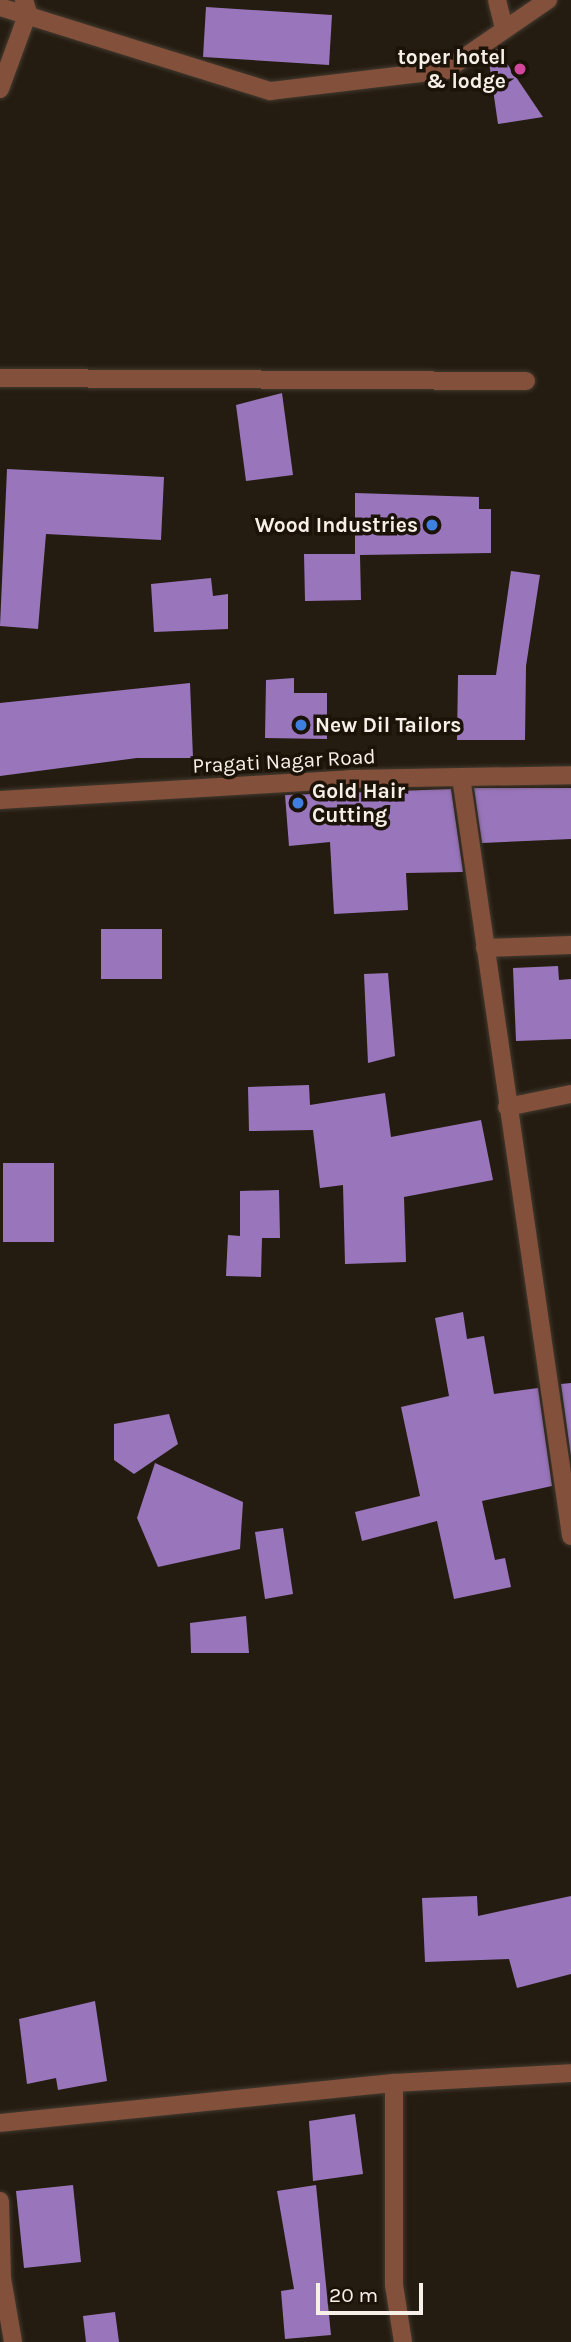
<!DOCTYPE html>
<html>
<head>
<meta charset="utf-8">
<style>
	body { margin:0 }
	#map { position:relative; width:571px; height:2342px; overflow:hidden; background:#251c11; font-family:Karla,sans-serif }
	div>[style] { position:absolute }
	.building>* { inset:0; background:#9976bc }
	.roads { filter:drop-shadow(0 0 2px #423a2f) drop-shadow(0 0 2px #423a2f) }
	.minor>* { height:18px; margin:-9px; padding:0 9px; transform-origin:9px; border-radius:9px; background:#83503b }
	.tertiary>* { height:18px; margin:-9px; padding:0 9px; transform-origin:9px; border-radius:9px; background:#83503b }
	.dots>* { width:19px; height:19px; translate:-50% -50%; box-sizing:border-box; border:4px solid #1c1308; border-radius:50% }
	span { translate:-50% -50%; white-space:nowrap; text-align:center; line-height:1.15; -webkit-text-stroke:7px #1c1308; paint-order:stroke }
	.poi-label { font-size:21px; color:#f7f0e9; font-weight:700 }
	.right { translate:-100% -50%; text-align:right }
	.left { translate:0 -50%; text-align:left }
	.street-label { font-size:21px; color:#f7f0e9 }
	.scale { position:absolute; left:316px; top:2283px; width:107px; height:32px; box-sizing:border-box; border:4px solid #f7f0e9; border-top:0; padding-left:9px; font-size:21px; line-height:24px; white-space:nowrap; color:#f7f0e9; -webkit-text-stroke:5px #1c1308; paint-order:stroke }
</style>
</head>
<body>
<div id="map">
	<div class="building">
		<div style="clip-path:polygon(206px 7px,332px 15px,329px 65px,203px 57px)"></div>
		<div style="clip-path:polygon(497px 49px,543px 117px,498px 124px,488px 55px)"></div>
		<div style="clip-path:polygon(282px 393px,293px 475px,246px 481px,236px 405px)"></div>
		<div style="clip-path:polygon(7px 469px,164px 477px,161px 540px,46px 534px,38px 629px,0 626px)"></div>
		<div style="clip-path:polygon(355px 493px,479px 497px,479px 509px,491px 509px,491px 553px,360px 555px,361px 600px,305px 601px,304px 554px,355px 554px)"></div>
		<div style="clip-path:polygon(511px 571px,540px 575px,526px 666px,525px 740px,457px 740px,458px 675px,496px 675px)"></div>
		<div style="clip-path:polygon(211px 578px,213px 596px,228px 594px,228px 629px,154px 632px,151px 584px)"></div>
		<div style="clip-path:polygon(294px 678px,294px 693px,327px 693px,327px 739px,265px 738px,266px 680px)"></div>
		<div style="clip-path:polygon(190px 683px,193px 758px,137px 758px,0 776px,0 703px)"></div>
		<div style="clip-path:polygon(474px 788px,571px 788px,571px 839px,482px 843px)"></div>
		<div style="clip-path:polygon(451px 789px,463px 872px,406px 873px,408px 910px,334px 914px,330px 842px,289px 846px,285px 795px)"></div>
		<div style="clip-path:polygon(101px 929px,162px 929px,162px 979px,101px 979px)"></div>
		<div style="clip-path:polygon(558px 966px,559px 980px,571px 979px,571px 1039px,516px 1041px,513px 968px)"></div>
		<div style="clip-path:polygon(388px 973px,395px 1056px,368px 1063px,364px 974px)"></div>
		<div style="clip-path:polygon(309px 1085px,310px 1105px,385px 1093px,391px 1137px,481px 1120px,493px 1180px,404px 1197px,406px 1262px,345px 1264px,343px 1185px,320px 1188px,313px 1130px,249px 1131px,248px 1087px)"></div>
		<div style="clip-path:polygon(3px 1163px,54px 1163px,54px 1242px,3px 1242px)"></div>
		<div style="clip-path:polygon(279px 1190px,280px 1238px,262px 1238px,261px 1277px,226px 1276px,228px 1235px,240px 1236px,240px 1191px)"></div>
		<div style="clip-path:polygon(463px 1312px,467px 1339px,484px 1336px,494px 1394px,538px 1388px,552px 1486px,482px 1501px,495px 1560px,505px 1558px,511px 1587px,454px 1599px,437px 1521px,362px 1541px,355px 1512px,420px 1496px,401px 1407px,449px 1396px,435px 1318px)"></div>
		<div style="clip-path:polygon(571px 1383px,571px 1457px,561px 1384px)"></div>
		<div style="clip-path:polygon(169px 1414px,178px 1444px,134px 1474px,114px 1460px,114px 1424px)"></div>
		<div style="clip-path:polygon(155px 1463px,243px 1502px,240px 1549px,158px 1567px,137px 1518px)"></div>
		<div style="clip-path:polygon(283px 1528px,293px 1594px,265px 1599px,255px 1532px)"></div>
		<div style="clip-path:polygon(246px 1616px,249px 1653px,191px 1653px,190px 1623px)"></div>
		<div style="clip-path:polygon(477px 1896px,478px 1916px,571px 1896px,571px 1974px,517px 1988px,509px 1959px,425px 1962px,422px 1898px)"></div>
		<div style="clip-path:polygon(95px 2001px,107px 2081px,58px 2090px,56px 2078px,27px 2084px,19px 2019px)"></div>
		<div style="clip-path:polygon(355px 2114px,363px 2174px,313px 2181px,309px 2121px)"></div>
		<div style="clip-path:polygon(73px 2185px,81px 2262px,24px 2268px,16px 2191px)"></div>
		<div style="clip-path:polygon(316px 2185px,331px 2335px,285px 2339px,281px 2291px,294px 2289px,277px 2191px)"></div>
		<div style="clip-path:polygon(115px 2312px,119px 2342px,86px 2342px,83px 2316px)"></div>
	</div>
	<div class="roads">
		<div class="minor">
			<div style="left:497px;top:0;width:30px;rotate:76deg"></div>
			<div style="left:0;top:89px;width:81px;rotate:-69.8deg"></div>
			<div style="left:28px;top:13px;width:14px;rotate:-107deg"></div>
			<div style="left:0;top:378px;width:526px;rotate:0.33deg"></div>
			<div style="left:461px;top:777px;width:767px;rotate:81.75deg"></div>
			<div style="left:0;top:800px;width:351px;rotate:-3.4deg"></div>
			<div style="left:350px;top:779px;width:221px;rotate:-1deg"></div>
			<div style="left:485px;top:948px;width:86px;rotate:-2deg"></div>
			<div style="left:507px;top:1107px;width:65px;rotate:-11.5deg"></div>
			<div style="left:394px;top:2083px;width:202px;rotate:90deg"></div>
			<div style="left:394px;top:2285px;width:58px;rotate:81deg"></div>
			<div style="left:0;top:2123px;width:396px;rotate:-5.8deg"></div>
			<div style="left:394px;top:2083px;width:177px;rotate:-3.2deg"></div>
			<div style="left:0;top:2201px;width:77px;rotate:88.5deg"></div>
			<div style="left:2px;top:2278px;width:65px;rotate:80.2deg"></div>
		</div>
		<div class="tertiary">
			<div style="left:0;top:7px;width:283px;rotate:17.3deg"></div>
			<div style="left:270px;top:91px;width:177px;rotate:-6.8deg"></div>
			<div style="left:446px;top:70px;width:124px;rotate:-34.5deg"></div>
		</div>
	</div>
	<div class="dots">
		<div style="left:520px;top:69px;background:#d1479c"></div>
		<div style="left:432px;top:525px;background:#3f7fe0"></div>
		<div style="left:301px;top:725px;background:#3f7fe0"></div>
		<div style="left:298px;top:803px;background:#3f7fe0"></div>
	</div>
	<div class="poi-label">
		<span class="right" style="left:506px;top:69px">toper hotel<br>&amp; lodge</span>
		<span class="right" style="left:418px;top:525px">Wood Industries</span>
		<span class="left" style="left:315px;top:725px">New Dil Tailors</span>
		<span class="left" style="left:312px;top:803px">Gold Hair<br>Cutting</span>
	</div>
	<div class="street-label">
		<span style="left:284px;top:761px;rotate:-3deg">Pragati Nagar Road</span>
	</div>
	<div class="scale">20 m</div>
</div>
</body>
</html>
